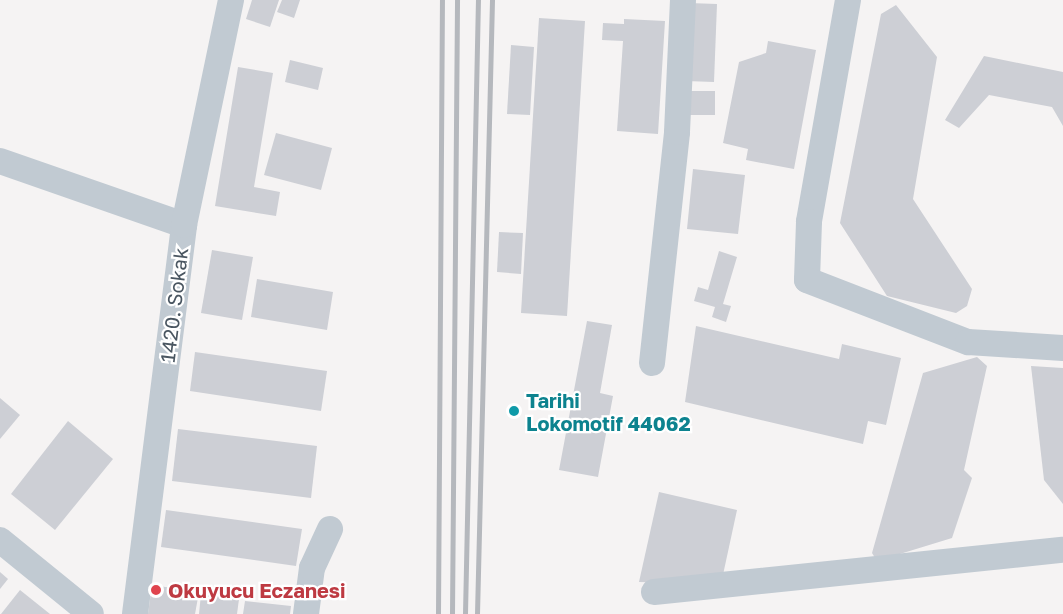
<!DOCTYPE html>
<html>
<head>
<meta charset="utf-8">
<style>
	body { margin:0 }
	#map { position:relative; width:1063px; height:614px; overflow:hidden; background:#f5f3f3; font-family:"Golos Text",sans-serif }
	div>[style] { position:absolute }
	.building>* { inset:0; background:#cdcfd5 }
	.minor>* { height:26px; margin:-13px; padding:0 13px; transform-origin:13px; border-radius:13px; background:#c1cad2 }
	.rail>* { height:4.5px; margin:-2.25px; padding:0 2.25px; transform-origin:2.25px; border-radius:2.25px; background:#b5b8bd }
	.dots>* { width:16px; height:16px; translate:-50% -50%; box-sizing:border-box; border:3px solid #fff; border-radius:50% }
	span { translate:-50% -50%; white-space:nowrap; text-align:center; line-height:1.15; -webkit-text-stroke:4.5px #fff; paint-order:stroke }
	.street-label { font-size:20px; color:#4a5661 }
	.culture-label { font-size:20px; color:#0d838f; font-weight:700 }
	.left { translate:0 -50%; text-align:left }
	.health-label { font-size:20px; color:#be3a42; font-weight:700 }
</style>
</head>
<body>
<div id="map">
	<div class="building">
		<div style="clip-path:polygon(252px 0,279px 0,270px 27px,246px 19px)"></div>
		<div style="clip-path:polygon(282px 0,300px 0,294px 18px,277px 12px)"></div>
		<div style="clip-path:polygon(689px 3px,717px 4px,714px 82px,686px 81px)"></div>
		<div style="clip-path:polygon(896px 5px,937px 57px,913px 199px,972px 289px,967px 306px,956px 313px,887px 296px,840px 223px,881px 14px)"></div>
		<div style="clip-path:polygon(539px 18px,585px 21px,567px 316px,521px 313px)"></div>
		<div style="clip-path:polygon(624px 19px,665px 21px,658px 134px,617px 131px,623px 41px,602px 40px,603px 23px,624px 24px)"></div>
		<div style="clip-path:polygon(768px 41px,816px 50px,794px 169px,746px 160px,748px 149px,723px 143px,739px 62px,766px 53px)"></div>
		<div style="clip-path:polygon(511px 45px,534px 47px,530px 115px,507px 114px)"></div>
		<div style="clip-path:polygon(984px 56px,1063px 72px,1063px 126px,1052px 107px,989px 95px,959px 128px,945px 120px)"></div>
		<div style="clip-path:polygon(290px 60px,323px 68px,318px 90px,285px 82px)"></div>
		<div style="clip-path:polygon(238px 67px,273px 73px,254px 187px,280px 192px,276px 216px,215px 206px)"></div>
		<div style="clip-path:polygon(686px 91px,715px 91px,715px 115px,686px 115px)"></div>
		<div style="clip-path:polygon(276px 133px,332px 148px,321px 190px,264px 175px)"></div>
		<div style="clip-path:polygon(693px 169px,745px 175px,738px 234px,687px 229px)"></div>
		<div style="clip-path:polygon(499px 232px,523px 233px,521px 274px,497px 272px)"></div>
		<div style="clip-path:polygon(212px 250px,253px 257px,242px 320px,201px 313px)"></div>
		<div style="clip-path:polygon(719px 251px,737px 257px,723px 304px,731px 306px,726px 322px,712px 317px,715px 307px,694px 301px,698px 287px,708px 290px)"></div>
		<div style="clip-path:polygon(257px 279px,333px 292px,327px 330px,251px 317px)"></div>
		<div style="clip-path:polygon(587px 321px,612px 325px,600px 393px,613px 396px,598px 477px,559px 470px)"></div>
		<div style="clip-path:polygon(696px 326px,839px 359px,842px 344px,901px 358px,886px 425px,868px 421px,863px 444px,685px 402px)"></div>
		<div style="clip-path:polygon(195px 352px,327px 371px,321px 411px,190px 391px)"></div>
		<div style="clip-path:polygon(977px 357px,987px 366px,964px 470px,972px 478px,952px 538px,877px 561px,872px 553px,923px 373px)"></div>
		<div style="clip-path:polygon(1031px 366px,1063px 368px,1063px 504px,1044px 480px)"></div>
		<div style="clip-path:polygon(0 398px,20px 415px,0 439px)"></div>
		<div style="clip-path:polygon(68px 421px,113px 459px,55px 530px,11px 494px)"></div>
		<div style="clip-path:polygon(178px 429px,317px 446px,311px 498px,172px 481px)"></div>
		<div style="clip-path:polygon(659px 492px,737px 510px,721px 584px,639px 582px)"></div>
		<div style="clip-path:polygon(166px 510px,302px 529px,296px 566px,161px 547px)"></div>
		<div style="clip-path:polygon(0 572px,8px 579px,0 589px)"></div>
		<div style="clip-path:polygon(152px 585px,199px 592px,195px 614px,148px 614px)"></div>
		<div style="clip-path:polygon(20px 590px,50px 614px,1px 614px)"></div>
		<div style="clip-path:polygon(201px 594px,239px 599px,237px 614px,199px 614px)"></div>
		<div style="clip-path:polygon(245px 601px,291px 606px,290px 614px,243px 614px)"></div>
	</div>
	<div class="minor">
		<div style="left:848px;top:0;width:225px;rotate:100deg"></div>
		<div style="left:809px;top:222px;width:58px;rotate:92deg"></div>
		<div style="left:807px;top:280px;width:173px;rotate:21.1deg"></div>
		<div style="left:968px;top:342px;width:95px;rotate:3.6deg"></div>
		<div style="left:0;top:161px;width:195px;rotate:19.2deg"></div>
		<div style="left:652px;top:363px;width:232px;rotate:-83.8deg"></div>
		<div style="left:677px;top:132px;width:132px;rotate:-87.4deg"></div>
		<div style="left:0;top:540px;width:117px;rotate:39.1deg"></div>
		<div style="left:654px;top:592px;width:411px;rotate:-5.9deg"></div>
		<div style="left:135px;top:614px;width:392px;rotate:-82.8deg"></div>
		<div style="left:184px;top:225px;width:230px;rotate:-78.2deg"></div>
		<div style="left:306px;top:614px;width:46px;rotate:-82.6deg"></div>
		<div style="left:312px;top:568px;width:43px;rotate:-65.2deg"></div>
	</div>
	<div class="rail">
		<div style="left:438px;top:614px;width:614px;rotate:-89.63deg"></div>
		<div style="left:452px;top:614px;width:614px;rotate:-89.53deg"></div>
		<div style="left:465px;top:614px;width:614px;rotate:-88.79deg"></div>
		<div style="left:477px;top:614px;width:614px;rotate:-88.6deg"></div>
	</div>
	<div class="dots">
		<div style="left:514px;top:411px;background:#0f9aa8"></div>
		<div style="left:156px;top:590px;background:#e0444e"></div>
	</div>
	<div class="street-label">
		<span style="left:174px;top:305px;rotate:-83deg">1420. Sokak</span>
	</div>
	<div class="culture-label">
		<span class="left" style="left:526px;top:412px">Tarihi<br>Lokomotif 44062</span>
	</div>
	<div class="health-label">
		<span class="left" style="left:168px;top:590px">Okuyucu Eczanesi</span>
	</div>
</div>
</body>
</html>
